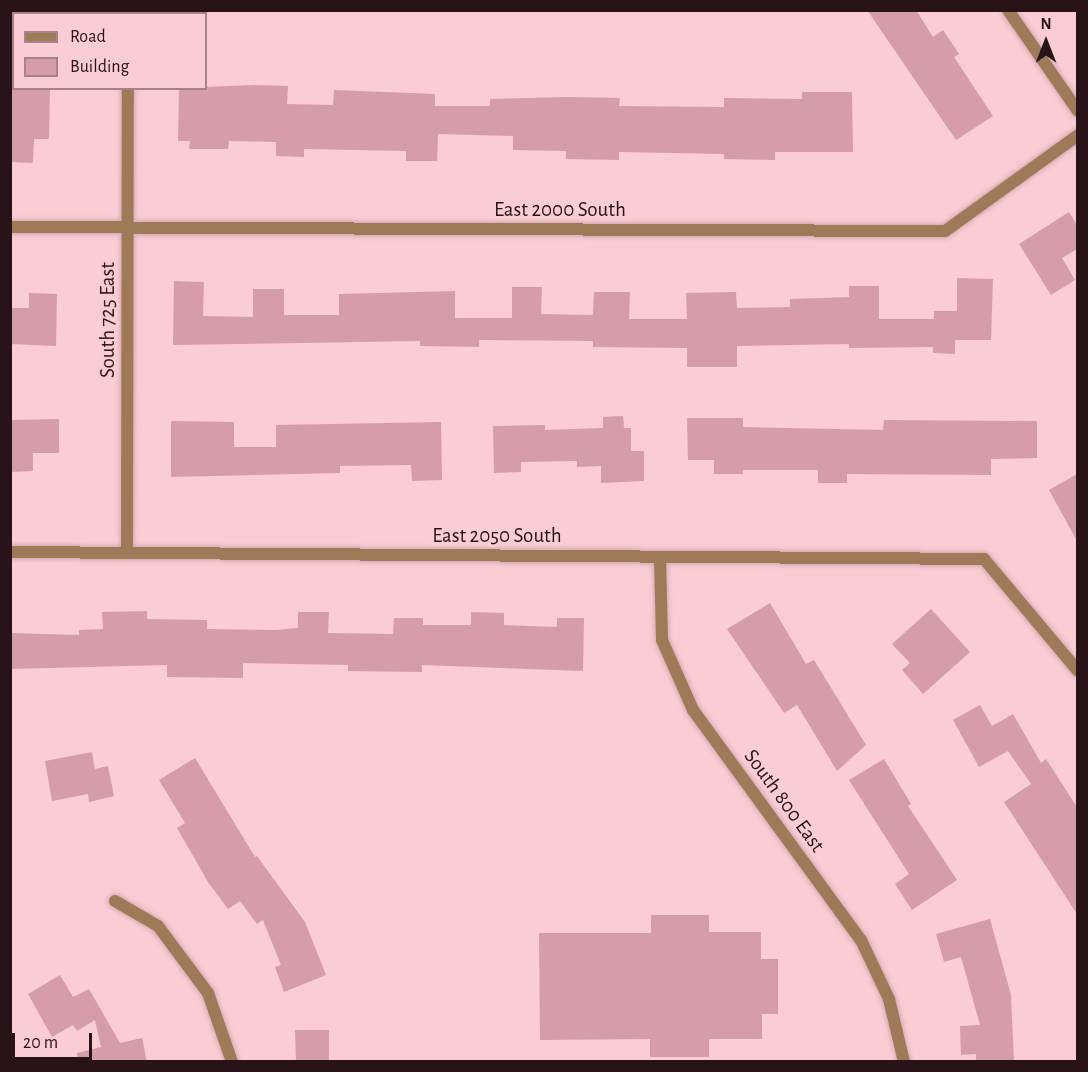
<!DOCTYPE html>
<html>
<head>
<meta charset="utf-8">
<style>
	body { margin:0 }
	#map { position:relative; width:1088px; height:1072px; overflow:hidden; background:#faccd4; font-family:"Alegreya Sans",sans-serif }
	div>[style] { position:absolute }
	.building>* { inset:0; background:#d49da8 }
	.roads { filter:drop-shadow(0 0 2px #d4abb2) drop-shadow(0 0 2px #d4abb2) }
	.street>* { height:12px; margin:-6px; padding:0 6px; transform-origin:6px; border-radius:6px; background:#9d7b59 }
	span { translate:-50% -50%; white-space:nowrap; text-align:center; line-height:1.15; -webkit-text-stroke:6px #faccd4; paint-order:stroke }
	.street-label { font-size:21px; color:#281418 }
	.frame { position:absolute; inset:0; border:12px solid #281418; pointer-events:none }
	.legend { position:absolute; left:12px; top:12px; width:195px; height:78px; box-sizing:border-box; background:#faccd4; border:2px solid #a68289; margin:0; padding:8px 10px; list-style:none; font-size:18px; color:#281418 }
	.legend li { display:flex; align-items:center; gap:12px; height:30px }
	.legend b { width:30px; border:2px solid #a68289 }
	.north { position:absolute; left:1016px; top:12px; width:60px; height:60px; -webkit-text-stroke:4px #faccd4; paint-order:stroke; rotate:0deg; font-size:16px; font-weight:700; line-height:24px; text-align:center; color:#281418 }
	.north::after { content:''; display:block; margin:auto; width:21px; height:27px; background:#281418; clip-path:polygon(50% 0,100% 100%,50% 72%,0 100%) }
	.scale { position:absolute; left:12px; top:1033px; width:80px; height:27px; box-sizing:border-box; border:3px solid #281418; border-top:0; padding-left:8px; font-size:18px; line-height:21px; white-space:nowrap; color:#281418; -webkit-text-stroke:4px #faccd4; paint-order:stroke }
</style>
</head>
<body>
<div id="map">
	<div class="building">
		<div style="clip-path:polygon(867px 10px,916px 10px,933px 37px,943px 30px,959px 54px,954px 57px,993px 116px,956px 140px)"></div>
		<div style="clip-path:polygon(255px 85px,288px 86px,287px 104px,333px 105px,334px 90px,435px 94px,435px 106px,490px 106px,490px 99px,567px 97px,620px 98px,619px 106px,724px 107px,724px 98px,802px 99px,802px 92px,852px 92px,853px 152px,775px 152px,775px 160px,724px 159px,724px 154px,619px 152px,619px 160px,566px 159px,566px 151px,513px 150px,513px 136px,438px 134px,437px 161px,406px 161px,406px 151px,304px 149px,304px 157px,276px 156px,276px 142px,229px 141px,228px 149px,189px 149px,190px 141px,178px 141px,179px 88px)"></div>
		<div style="clip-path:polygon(10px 88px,50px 88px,49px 139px,34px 139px,33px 163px,10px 162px)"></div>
		<div style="clip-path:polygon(1069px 212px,1077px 225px,1077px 249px,1062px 258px,1075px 280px,1051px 295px,1019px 244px)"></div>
		<div style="clip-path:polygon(957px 278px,993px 279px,991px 340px,955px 340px,955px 354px,933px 353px,933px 347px,849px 348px,849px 344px,737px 346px,737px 367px,687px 367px,687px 348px,593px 347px,593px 341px,479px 340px,479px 347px,420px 346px,420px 341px,173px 345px,174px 281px,204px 282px,203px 316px,253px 317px,253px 289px,284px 289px,284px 315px,339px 315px,339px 294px,455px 291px,455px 318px,512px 318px,512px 287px,542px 287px,541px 314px,593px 315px,594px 292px,630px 292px,629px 319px,687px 319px,686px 293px,736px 292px,737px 308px,790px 307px,790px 299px,849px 297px,849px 286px,879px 286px,879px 319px,934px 319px,934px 311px,957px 311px)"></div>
		<div style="clip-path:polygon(29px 293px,57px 294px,56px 346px,10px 344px,10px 308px,29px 308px)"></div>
		<div style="clip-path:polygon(623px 416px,624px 428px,631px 428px,631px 451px,644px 451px,644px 481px,601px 483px,601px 466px,577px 467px,577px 461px,521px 462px,521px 472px,494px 473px,493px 426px,545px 425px,545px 430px,603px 428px,603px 417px)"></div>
		<div style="clip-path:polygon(687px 418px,743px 418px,743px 427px,883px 430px,884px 420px,1037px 421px,1037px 458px,991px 459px,991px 475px,847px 474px,847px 483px,818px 483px,818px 470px,743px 470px,743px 474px,714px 474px,714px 460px,688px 460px)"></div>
		<div style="clip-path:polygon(59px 419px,59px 453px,33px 453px,33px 471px,10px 472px,10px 420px)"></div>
		<div style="clip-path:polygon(171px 421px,234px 422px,234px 447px,276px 447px,276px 425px,441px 422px,442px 480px,412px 481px,411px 465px,340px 466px,340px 473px,171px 477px)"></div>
		<div style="clip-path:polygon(1077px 474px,1077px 541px,1049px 490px)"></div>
		<div style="clip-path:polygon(770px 603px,806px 664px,814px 660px,866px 745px,837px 771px,797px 705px,784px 713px,727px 629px)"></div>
		<div style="clip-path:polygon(931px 609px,970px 652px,923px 694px,902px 670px,910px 663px,892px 644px)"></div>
		<div style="clip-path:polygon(147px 611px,147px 619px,207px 620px,207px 629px,276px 630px,298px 628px,298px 612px,329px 612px,328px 633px,393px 634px,394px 618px,423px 618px,423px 625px,471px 625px,471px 612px,504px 613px,504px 625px,557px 627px,557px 618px,584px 618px,583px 671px,422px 665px,422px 672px,348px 671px,348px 665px,243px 663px,243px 678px,167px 677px,167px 665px,10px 669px,10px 633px,79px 635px,79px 630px,103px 629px,102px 612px)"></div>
		<div style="clip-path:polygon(980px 705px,992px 726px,1013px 714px,1041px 763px,1046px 759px,1077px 807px,1077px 914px,1004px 802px,1031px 784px,1008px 751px,979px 767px,953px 720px)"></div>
		<div style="clip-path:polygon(92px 752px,95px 769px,108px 766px,114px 796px,89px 802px,88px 794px,52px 801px,45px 761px)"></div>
		<div style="clip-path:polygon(195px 758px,255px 857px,257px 856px,305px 922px,326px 975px,284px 992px,275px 967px,281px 965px,263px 920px,257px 924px,240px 901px,228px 909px,208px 882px,177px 828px,185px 823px,159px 780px)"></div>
		<div style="clip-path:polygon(884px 759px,911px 804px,908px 806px,957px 880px,912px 910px,895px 884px,909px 874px,849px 780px)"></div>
		<div style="clip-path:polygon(651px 915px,709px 915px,709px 932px,761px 932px,761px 959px,778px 959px,778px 1014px,762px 1014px,762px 1039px,709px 1039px,709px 1057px,650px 1057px,650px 1039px,540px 1040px,539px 933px,651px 933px)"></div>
		<div style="clip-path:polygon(990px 919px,1011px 995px,1014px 1062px,976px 1062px,976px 1054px,961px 1055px,960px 1026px,980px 1025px,961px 957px,944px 962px,936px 934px)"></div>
		<div style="clip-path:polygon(60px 975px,73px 997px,89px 989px,120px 1043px,142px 1038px,147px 1062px,78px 1062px,77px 1053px,101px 1047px,95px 1020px,77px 1031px,73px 1025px,52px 1037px,28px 994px)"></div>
		<div style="clip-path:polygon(295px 1030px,329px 1030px,329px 1062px,296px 1062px)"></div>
	</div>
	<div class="roads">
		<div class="street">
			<div style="left:1008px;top:10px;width:123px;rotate:55.3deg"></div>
			<div style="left:128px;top:14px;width:4px;rotate:-90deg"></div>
			<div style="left:10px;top:227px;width:935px;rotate:0.25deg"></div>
			<div style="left:945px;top:231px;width:164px;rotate:-35.8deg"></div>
			<div style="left:10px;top:552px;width:974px;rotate:0.41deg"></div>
			<div style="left:984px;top:559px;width:146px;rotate:50deg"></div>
			<div style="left:127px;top:552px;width:464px;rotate:-89.9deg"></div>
			<div style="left:660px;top:557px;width:83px;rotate:88.6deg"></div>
			<div style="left:662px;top:640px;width:77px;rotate:66.1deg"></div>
			<div style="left:693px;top:710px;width:285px;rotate:53.9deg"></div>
			<div style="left:861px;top:940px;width:65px;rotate:64.6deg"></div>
			<div style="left:889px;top:999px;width:65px;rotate:76.6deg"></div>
			<div style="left:115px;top:901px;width:50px;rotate:30.2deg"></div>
			<div style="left:158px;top:926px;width:84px;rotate:53.3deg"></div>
			<div style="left:208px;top:993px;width:73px;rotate:70.8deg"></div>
		</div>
	</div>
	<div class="street-label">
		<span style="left:560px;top:210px">East 2000 South</span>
		<span style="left:108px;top:320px;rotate:-90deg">South 725 East</span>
		<span style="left:497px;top:536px">East 2050 South</span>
		<span style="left:784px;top:801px;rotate:54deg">South 800 East</span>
	</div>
	<div class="frame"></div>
	<ul class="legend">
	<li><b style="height:8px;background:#9d7b59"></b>Road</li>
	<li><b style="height:16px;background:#d49da8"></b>Building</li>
	</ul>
	<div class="north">N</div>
	<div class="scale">20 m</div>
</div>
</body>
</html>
